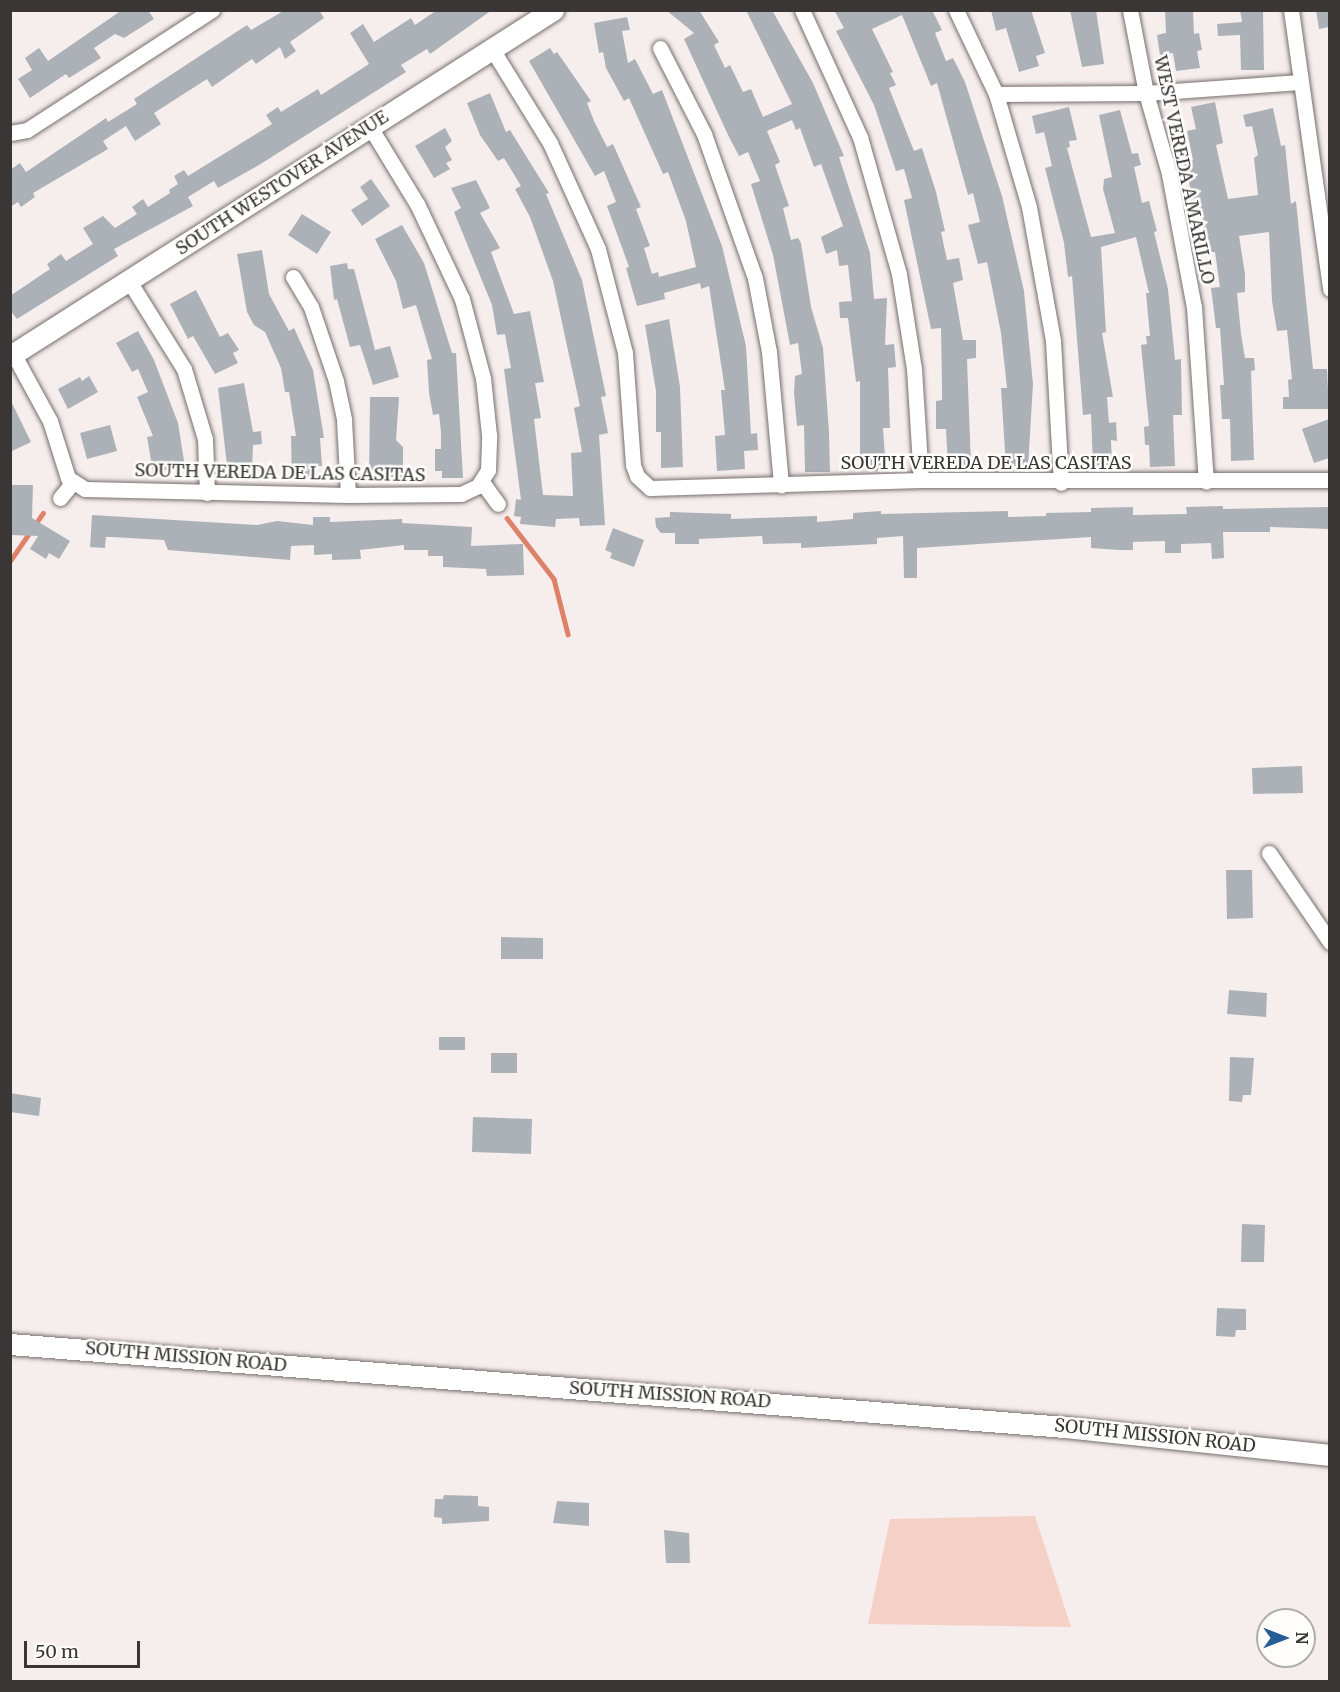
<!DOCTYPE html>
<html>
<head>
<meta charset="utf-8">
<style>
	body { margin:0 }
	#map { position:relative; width:1340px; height:1692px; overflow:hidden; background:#f6eeec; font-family:Merriweather,serif }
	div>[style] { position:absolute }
	.green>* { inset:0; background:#f5d0c6 }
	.stream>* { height:4.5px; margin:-2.25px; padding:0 2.25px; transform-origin:2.25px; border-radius:2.25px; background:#dd8168 }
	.building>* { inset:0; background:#acb1b7 }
	.roads { filter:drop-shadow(0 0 2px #766e6c) drop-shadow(0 0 2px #766e6c) }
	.street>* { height:15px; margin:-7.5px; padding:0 7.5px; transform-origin:7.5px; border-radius:7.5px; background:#fff }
	.secondary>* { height:21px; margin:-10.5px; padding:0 10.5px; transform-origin:10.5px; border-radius:10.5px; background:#fff }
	span { translate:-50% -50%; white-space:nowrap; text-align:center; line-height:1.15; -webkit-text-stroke:5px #fffdfc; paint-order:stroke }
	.street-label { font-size:18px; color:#393635 }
	.frame { position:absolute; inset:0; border:12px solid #393635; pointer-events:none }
	.north { position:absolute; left:1256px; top:1608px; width:60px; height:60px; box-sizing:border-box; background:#fffdfc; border:2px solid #b0adac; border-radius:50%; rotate:90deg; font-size:16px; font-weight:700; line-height:24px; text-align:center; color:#393635 }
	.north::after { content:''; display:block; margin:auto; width:21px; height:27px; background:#275d95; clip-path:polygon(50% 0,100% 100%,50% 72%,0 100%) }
	.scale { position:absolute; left:24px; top:1641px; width:116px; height:27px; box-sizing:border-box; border:3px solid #393635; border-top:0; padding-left:8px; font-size:18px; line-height:21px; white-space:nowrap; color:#393635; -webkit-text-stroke:4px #fffdfc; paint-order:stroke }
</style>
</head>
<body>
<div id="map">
	<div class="green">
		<div style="clip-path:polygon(1035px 1516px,1071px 1627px,868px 1624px,890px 1519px)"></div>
	</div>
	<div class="stream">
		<div style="left:507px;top:518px;width:77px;rotate:52.4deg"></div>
		<div style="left:554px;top:579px;width:57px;rotate:75.7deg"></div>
		<div style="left:10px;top:561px;width:58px;rotate:-55.5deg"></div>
	</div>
	<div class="building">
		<div style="clip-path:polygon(122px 10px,148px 10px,154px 19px,124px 38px,115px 34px,94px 48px,101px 58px,69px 78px,66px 74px,30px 98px,18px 79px,32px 70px,25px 58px,39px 48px,48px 61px)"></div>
		<div style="clip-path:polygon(285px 10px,319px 10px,324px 18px,290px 42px,296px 51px,285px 59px,280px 47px,256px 64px,252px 59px,212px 87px,207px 79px,154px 113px,161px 124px,135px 141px,126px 126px,103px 141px,108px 149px,33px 193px,35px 197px,21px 207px,18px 202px,10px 207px,10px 170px,20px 163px,26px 172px,106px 118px,108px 122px,137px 104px,134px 99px,247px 25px,251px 30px)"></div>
		<div style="clip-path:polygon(437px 10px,492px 10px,430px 54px,427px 49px,401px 65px,406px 72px,259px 165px,218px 188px,214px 181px,188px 197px,193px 206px,114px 249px,118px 256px,17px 319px,10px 310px,10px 296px,50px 269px,47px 264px,61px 254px,66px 261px,93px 244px,83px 228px,103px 216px,115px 228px,137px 214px,132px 207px,143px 199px,148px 207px,170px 193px,169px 190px,178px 184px,174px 176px,184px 170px,188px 176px,272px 124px,266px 115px,278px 107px,281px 112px,318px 89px,321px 95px,369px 64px,350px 33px,363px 24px,374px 42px,411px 18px,415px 25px)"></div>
		<div style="clip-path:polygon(666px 10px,699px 10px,719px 42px,714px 45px,725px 68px,730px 65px,743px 92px,751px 89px,763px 117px,792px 104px,746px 10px,772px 10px,813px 83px,844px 156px,839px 157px,870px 253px,874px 299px,887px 298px,885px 345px,894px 344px,896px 367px,888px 368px,890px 428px,883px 428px,886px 470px,867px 471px,867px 461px,860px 462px,860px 381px,856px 382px,848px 318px,840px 318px,839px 302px,852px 301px,848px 265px,839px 266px,837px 250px,826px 254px,821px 237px,843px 226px,821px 164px,814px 167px,800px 128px,796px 130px,792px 120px,767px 131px,780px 162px,775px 165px,789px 206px,783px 208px,791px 240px,798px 238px,801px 243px,811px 307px,823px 348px,829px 432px,830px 472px,805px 472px,804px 425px,797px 426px,794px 393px,795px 376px,802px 374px,798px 343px,790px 345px,773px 255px,751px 184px,760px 181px,748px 152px,739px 156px,728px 135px,684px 39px,694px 33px)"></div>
		<div style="clip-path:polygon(834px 10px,932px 10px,942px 30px,935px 33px,946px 61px,953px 58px,965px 82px,1002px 196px,1024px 291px,1033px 384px,1028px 467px,1006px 467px,1001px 388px,1007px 388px,1001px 333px,987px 262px,978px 264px,968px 225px,980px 222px,973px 193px,968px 195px,937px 83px,931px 86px,902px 15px,872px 29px,893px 72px,890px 73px,896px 85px,889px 88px,914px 151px,922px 148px,936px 192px,945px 231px,941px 232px,947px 260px,959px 258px,963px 280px,953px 283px,963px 340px,976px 340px,976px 358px,967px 359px,971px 466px,948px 466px,946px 429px,936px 429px,936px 401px,942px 400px,942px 388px,941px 328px,931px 329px,904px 200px,912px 198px,904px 169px,896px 171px,874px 105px,836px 31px,844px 28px)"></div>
		<div style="clip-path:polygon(991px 10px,1031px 10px,1045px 53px,1036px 56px,1039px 66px,1019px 72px,1006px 28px,996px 31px)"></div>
		<div style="clip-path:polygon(1070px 10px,1096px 10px,1104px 64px,1082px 67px)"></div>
		<div style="clip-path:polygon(1165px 10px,1193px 10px,1194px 34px,1199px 33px,1202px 50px,1197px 51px,1200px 68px,1176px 71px,1173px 53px,1160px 55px,1157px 35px,1166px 33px)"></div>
		<div style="clip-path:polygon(1240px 10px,1263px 10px,1264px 70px,1241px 70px,1240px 35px,1218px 36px,1217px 24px,1242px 22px)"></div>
		<div style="clip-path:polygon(1316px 10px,1329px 10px,1329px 27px,1319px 29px)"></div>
		<div style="clip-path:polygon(627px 17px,630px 30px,622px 31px,628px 63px,635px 59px,653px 94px,662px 90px,722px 246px,746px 346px,751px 434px,757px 433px,758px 450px,744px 451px,745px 469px,717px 471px,715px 436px,725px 435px,721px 390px,725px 390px,709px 286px,701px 289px,700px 283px,664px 293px,665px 299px,637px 306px,626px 268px,629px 267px,607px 206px,616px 202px,604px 171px,595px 176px,529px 61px,550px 48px,554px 54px,557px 52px,591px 101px,587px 103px,594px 121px,607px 147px,613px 144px,641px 207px,636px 209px,650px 246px,644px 248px,652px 274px,658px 272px,659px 277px,696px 267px,686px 221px,668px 172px,663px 174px,629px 98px,624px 101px,606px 68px,603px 52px,599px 53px,594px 23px)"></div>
		<div style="clip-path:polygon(490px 93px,506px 132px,510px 130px,549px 193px,546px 194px,582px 280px,606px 396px,601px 397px,608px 433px,599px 435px,605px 525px,580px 526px,579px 518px,556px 519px,555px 527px,520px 524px,521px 517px,514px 516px,516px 499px,521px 500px,504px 369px,511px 368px,505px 334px,497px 335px,492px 305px,454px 212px,461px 208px,451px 188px,476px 180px,490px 208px,480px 213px,500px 248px,491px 252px,514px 314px,530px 311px,544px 382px,535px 383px,541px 418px,534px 419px,543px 495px,573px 496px,571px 453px,582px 452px,574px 408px,580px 406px,553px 281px,530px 217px,515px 189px,521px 186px,504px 158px,498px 161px,480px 135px,467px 103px)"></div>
		<div style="clip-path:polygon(1215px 102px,1223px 143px,1216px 145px,1228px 199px,1258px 195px,1254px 158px,1258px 155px,1252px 126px,1246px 127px,1243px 115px,1273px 108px,1281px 146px,1285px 145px,1291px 204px,1296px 201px,1313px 369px,1327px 369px,1329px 409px,1283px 409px,1283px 397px,1289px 397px,1288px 380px,1292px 379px,1287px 330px,1277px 331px,1272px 301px,1269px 232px,1239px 236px,1245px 274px,1245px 292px,1237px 293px,1241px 334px,1245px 358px,1254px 358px,1255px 370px,1251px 371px,1254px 460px,1231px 461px,1230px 419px,1222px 419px,1220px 385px,1224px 385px,1220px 328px,1216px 328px,1211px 288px,1220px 287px,1215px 252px,1209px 252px,1199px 198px,1193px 199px,1184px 162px,1193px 160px,1187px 131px,1196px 129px,1191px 107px)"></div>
		<div style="clip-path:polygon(1069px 107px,1077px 140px,1069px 141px,1070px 147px,1067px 148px,1091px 237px,1115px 233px,1103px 189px,1104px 179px,1112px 177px,1099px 115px,1120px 110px,1132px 154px,1138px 153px,1141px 165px,1134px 167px,1142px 203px,1149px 201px,1157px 231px,1154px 232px,1168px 289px,1175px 360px,1181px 359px,1182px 415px,1173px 415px,1175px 466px,1150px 467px,1149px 445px,1145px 445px,1144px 427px,1149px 426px,1141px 345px,1147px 344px,1146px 336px,1150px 336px,1146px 293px,1149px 293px,1136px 237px,1101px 247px,1106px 332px,1102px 333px,1113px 397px,1107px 397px,1109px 423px,1116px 422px,1117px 441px,1111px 440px,1112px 465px,1093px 466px,1091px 414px,1083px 415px,1072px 276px,1068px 277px,1064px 243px,1045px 168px,1052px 166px,1044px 132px,1036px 134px,1032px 116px)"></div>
		<div style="clip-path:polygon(445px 128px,452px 141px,445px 147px,452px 160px,446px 163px,450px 169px,434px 178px,415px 146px)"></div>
		<div style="clip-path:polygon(371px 179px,390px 206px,362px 226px,351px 210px,368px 199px,360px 187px)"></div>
		<div style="clip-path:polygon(302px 214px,331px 232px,317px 254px,288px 235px)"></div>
		<div style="clip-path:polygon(402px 225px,424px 263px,452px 353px,456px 353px,463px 478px,442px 478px,442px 471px,435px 471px,435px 449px,441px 449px,441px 432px,439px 414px,433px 415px,429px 393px,427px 360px,432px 359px,416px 305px,403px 309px,396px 281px,375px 239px)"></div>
		<div style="clip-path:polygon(262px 250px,269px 294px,289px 331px,294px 328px,313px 370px,324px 438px,320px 438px,322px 466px,315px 466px,315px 477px,292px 479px,291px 436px,296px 436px,289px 392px,285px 392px,281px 368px,265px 332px,254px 325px,247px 312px,237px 254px)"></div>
		<div style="clip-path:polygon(347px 263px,348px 269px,354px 269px,375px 350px,390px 346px,399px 377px,373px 385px,360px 345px,350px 347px,337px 299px,334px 300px,330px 266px)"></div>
		<div style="clip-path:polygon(196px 290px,220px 337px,228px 333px,239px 350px,233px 353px,238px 363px,215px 374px,193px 336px,188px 339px,170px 304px)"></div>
		<div style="clip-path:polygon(669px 319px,680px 387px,683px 467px,661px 468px,661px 432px,656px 432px,656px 391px,645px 325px)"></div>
		<div style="clip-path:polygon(138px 331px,154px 360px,178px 423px,185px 467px,153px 472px,147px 437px,153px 436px,137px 397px,148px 392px,138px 369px,132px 372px,116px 343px)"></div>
		<div style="clip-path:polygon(89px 376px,98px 392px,68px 409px,58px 389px,80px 377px,82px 381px)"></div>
		<div style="clip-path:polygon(244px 383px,253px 432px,261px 431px,262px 444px,253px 445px,252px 471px,228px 474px,218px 388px)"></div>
		<div style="clip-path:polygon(370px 397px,399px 397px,396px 440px,403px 447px,403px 481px,369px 481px)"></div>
		<div style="clip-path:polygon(10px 399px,31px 442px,10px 452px)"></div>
		<div style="clip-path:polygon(1329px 419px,1329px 458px,1314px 463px,1302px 429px)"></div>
		<div style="clip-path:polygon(110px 425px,117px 451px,87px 459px,80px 433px)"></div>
		<div style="clip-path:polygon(10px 485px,33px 485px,32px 518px,70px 541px,59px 559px,49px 553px,46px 559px,30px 549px,38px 536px,10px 535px)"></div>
		<div style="clip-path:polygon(1223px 506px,1223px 509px,1329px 507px,1329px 529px,1270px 527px,1270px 532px,1223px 532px,1224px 558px,1212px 559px,1211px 543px,1181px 544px,1181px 553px,1165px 553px,1165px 541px,1133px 542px,1133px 550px,1119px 550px,1091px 548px,1091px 537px,917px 548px,917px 578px,904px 578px,903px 536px,877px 538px,877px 544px,801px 548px,801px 543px,763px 544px,762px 536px,699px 539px,699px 544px,675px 544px,675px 533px,661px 533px,656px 527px,655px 518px,670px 517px,670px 512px,731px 514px,731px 519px,817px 516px,817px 522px,853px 519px,853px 513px,881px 511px,881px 514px,1008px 511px,1008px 517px,1046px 516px,1046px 513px,1091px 512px,1091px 508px,1133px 507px,1133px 515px,1187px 514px,1186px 507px)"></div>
		<div style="clip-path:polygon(92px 515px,257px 525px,277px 521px,313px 525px,313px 517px,330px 517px,330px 522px,402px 519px,402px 523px,472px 527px,471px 546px,523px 544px,524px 575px,487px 576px,486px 569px,443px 567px,443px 556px,428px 556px,428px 550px,404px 550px,404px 545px,360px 550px,361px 559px,332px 560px,332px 554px,314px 555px,314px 545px,291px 546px,290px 560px,168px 550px,164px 540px,112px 537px,106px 537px,105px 548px,90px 547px)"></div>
		<div style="clip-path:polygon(613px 528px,644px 540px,634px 567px,610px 558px,612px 553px,605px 550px)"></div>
		<div style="clip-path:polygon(1302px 766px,1303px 793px,1253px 794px,1252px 768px)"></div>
		<div style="clip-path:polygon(1226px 870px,1252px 870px,1253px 918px,1227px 919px)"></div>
		<div style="clip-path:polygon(501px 937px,543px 938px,543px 959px,501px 959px)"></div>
		<div style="clip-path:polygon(1229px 990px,1267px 993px,1266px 1017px,1227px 1014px)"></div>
		<div style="clip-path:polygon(439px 1037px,465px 1037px,465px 1050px,439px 1050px)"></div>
		<div style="clip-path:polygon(491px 1053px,517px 1053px,517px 1073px,491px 1073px)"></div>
		<div style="clip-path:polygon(1230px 1057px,1254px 1058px,1251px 1095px,1243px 1095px,1242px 1102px,1229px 1101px)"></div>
		<div style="clip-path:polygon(10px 1093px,41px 1098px,39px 1116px,10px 1112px)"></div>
		<div style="clip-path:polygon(473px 1117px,532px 1119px,531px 1154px,472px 1152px)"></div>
		<div style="clip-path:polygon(1242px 1224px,1265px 1225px,1264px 1262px,1241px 1262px)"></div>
		<div style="clip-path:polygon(1217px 1308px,1246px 1309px,1246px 1330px,1236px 1330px,1235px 1337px,1216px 1336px)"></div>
		<div style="clip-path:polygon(444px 1495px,478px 1496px,478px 1506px,489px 1507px,489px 1521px,442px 1524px,442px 1518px,434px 1517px,435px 1499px,443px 1499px)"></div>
		<div style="clip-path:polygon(557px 1501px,589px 1503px,589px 1526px,553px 1523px)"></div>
		<div style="clip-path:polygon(664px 1530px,689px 1533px,690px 1563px,666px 1563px)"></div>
	</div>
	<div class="roads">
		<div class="street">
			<div style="left:802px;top:10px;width:140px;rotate:65.5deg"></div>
			<div style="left:860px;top:137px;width:142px;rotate:74.1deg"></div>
			<div style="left:899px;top:274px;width:96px;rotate:81deg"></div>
			<div style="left:914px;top:369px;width:111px;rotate:86.4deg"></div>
			<div style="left:956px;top:10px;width:93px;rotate:64.5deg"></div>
			<div style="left:996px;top:94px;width:118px;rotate:73.7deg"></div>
			<div style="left:1029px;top:207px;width:136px;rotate:79.8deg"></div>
			<div style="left:1053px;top:341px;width:142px;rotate:86.8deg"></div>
			<div style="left:1130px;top:10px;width:85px;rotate:79.1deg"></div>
			<div style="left:1146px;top:93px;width:84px;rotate:74.1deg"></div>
			<div style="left:1169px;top:174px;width:135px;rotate:79.4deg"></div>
			<div style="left:1194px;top:307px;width:175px;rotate:86.1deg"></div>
			<div style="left:1291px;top:10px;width:282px;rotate:82deg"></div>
			<div style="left:660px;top:48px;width:97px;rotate:62.9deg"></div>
			<div style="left:704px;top:134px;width:153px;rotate:70.5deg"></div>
			<div style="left:755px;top:278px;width:75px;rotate:79.3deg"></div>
			<div style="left:769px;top:352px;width:134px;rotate:84.8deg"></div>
			<div style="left:492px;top:49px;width:110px;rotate:58.3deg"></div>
			<div style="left:550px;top:143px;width:116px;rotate:65.6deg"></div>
			<div style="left:598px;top:249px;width:107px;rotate:75.4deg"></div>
			<div style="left:625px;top:353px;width:112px;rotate:85.9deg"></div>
			<div style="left:633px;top:465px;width:12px;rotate:70deg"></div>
			<div style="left:637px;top:476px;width:18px;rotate:43deg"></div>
			<div style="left:650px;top:488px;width:271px;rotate:-1.7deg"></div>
			<div style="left:921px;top:480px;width:409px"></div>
			<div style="left:996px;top:94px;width:150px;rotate:-0.4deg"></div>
			<div style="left:1146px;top:93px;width:154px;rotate:-4.1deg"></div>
			<div style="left:10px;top:133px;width:17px;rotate:-10deg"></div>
			<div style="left:27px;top:130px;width:221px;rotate:-33deg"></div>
			<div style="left:293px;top:277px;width:35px;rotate:59deg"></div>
			<div style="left:311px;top:307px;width:78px;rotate:71.3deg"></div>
			<div style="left:336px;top:381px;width:40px;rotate:78deg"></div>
			<div style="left:344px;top:420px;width:75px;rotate:86.9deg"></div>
			<div style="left:129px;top:281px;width:104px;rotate:58deg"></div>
			<div style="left:184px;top:369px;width:73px;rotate:73.3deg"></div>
			<div style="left:205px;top:439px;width:54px;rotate:87.9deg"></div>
			<div style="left:14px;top:355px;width:75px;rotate:61.4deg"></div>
			<div style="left:50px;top:421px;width:60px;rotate:72.5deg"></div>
			<div style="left:68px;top:478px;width:20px;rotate:33deg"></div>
			<div style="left:85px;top:489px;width:263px;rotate:1.3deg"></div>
			<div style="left:348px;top:495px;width:113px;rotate:-0.5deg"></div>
			<div style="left:461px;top:494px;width:19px;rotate:-25deg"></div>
			<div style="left:478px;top:486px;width:19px;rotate:-58deg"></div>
			<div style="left:488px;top:470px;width:35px;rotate:-88deg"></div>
			<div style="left:489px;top:435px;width:57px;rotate:-96deg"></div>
			<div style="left:483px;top:378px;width:82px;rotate:-104.9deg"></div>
			<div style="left:462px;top:299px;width:105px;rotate:-115.3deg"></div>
			<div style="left:417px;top:204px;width:90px;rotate:-121.4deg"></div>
			<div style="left:482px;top:482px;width:27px;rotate:54deg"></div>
			<div style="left:60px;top:498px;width:21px;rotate:-51deg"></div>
			<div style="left:1269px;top:853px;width:108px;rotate:55.6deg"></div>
		</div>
		<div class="secondary">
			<div style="left:10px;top:356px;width:644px;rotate:-32.51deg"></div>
			<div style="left:10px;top:1344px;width:1057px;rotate:4.5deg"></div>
			<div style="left:1064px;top:1427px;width:267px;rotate:6deg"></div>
		</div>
	</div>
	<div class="street-label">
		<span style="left:1184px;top:170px;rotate:78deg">WEST VEREDA AMARILLO</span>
		<span style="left:282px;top:183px;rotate:-33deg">SOUTH WESTOVER AVENUE</span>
		<span style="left:986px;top:463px">SOUTH VEREDA DE LAS CASITAS</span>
		<span style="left:280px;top:473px;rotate:1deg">SOUTH VEREDA DE LAS CASITAS</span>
		<span style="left:186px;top:1357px;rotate:5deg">SOUTH MISSION ROAD</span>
		<span style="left:670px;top:1395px;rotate:4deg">SOUTH MISSION ROAD</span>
		<span style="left:1155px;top:1436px;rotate:6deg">SOUTH MISSION ROAD</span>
	</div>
	<div class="frame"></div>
	<div class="north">N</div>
	<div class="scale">50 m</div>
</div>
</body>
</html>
